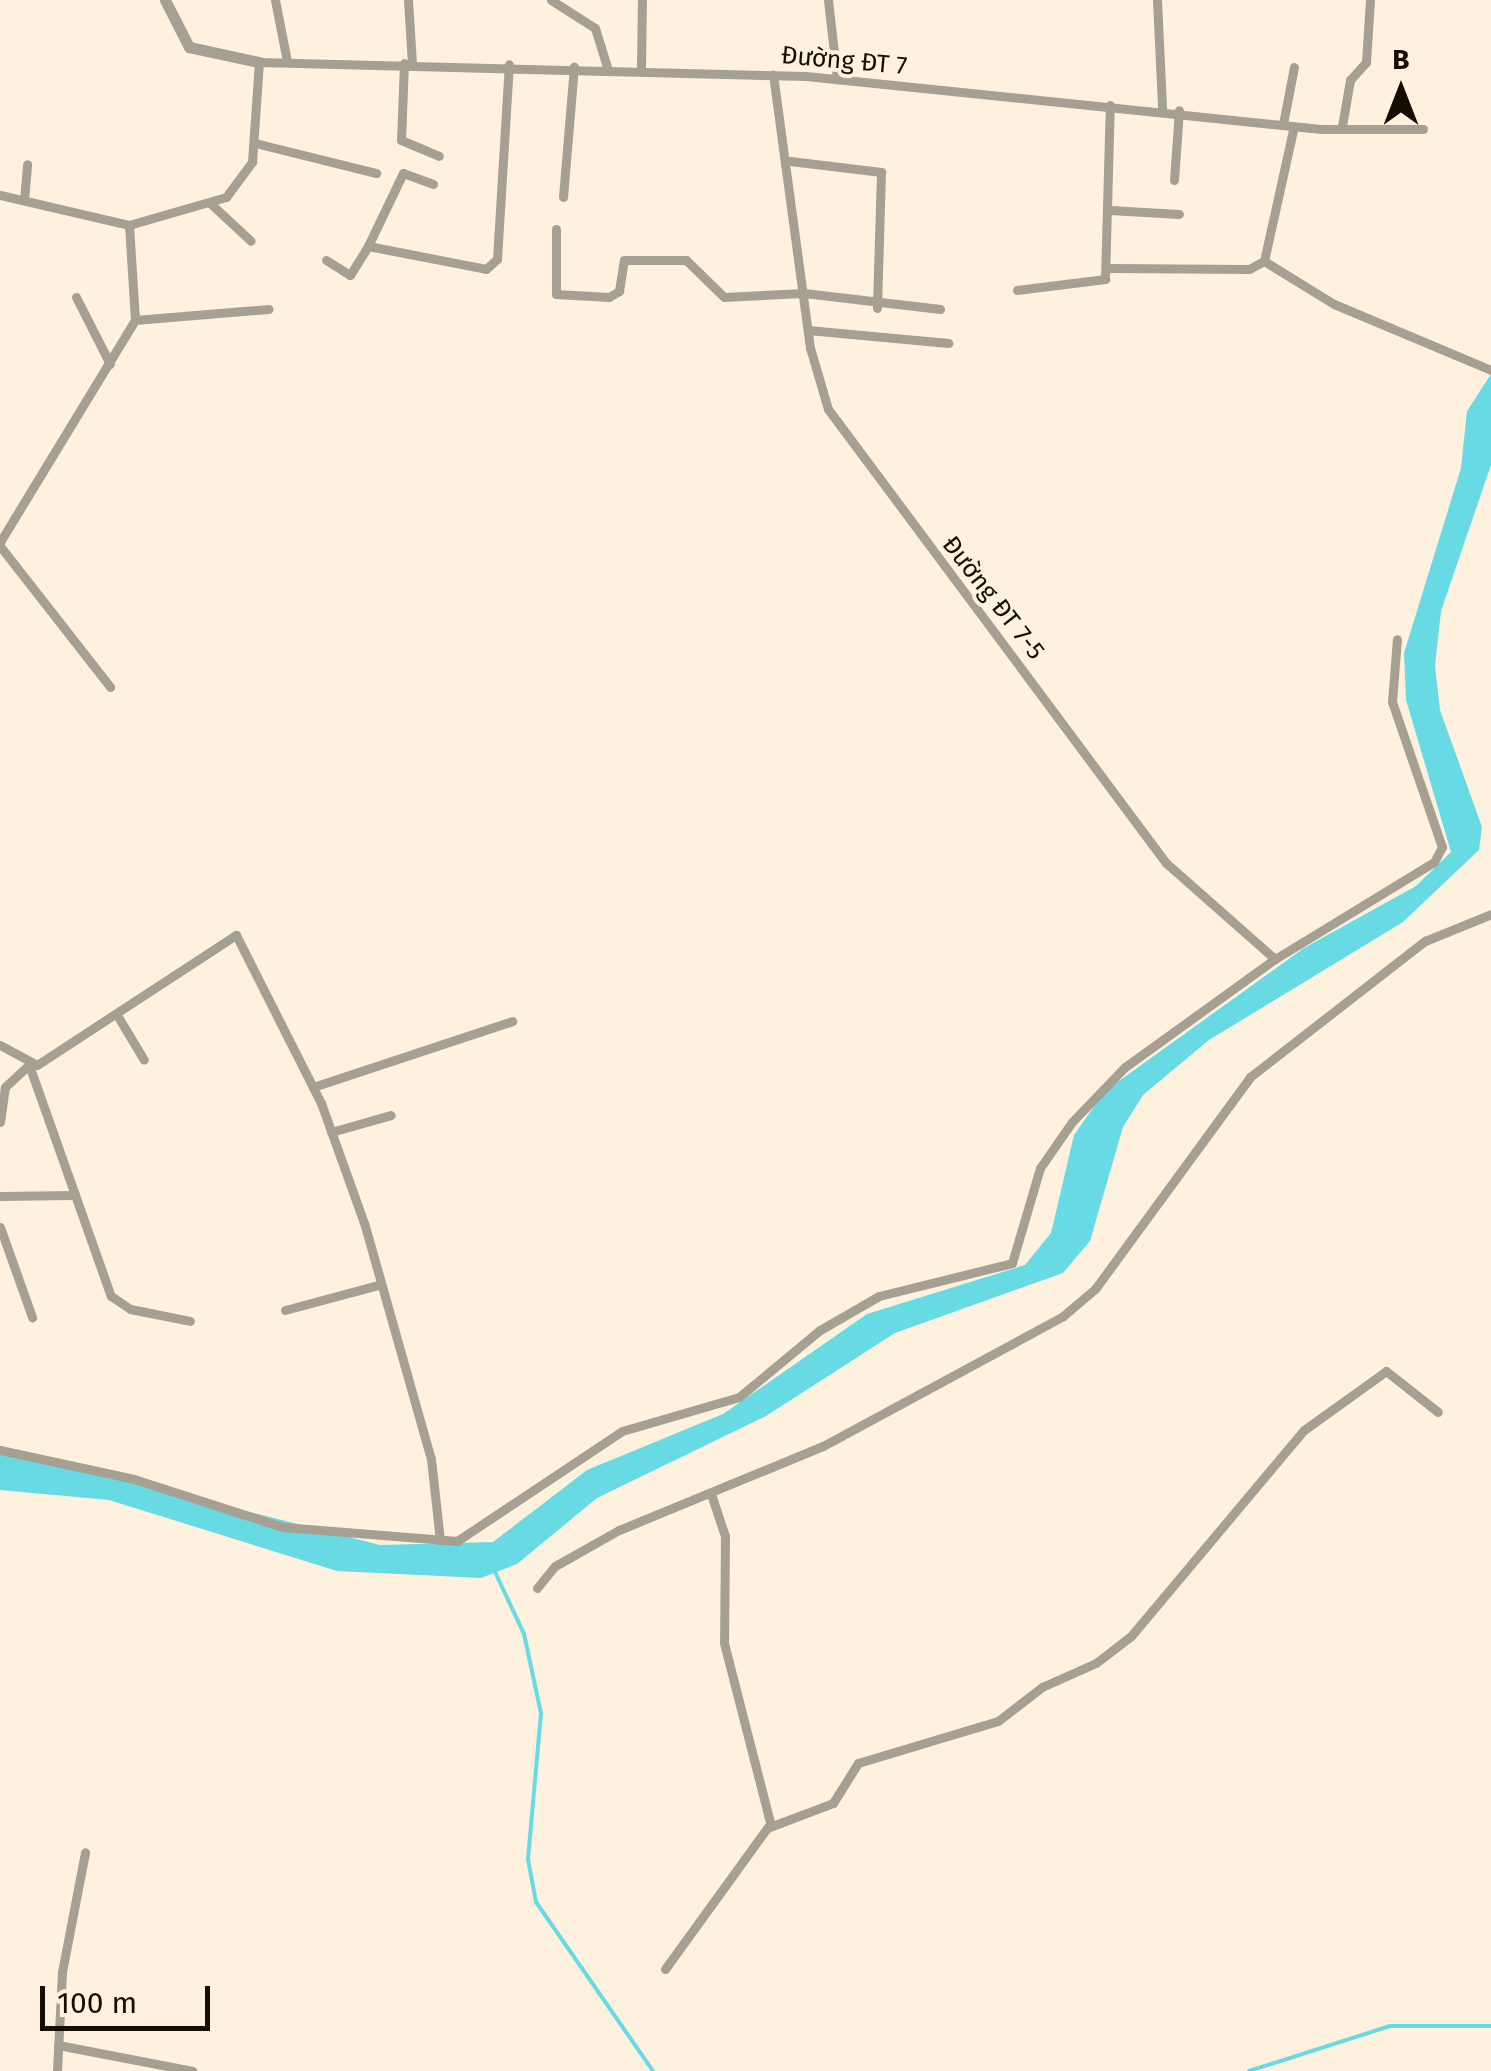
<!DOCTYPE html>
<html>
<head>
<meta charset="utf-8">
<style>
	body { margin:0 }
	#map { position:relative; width:1491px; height:2071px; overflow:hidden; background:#fef2de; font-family:"Fira Sans",sans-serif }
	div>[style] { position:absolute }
	.water>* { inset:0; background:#68dae4 }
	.stream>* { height:4px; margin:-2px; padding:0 2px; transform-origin:2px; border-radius:2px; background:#68dae4 }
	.minor>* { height:9px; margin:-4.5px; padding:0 4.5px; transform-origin:4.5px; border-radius:4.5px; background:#a5a091 }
	.tertiary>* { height:11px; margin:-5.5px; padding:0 5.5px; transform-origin:5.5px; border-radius:5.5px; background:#a5a091 }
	span { translate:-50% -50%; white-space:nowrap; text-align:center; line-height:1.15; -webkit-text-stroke:8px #fef2de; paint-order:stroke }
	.street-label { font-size:25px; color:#150e04 }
	.north { position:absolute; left:1351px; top:40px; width:100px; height:100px; -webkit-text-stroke:8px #fef2de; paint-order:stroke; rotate:0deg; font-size:28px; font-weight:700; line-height:40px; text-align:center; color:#150e04 }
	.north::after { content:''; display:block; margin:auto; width:35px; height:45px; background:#150e04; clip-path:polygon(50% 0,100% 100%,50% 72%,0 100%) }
	.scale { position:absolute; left:40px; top:1986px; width:170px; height:45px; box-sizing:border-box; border:5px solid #150e04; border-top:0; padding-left:12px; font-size:30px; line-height:35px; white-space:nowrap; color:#150e04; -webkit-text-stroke:8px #fef2de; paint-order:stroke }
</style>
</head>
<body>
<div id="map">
	<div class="water">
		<div style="clip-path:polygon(1491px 374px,1491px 465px,1441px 611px,1435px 666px,1440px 710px,1482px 827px,1479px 850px,1403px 922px,1209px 1040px,1143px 1095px,1123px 1127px,1090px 1241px,1063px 1273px,895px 1333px,766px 1416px,597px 1498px,517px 1564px,481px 1578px,337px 1571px,109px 1500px,0 1490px,0 1452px,22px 1454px,380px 1545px,493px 1542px,587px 1470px,723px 1414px,867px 1314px,1025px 1265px,1051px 1233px,1074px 1135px,1105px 1091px,1304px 948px,1416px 886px,1451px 852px,1406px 700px,1404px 653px,1461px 468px,1467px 411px)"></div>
	</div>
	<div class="stream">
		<div style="left:495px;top:1572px;width:68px;rotate:64.9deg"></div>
		<div style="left:524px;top:1634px;width:81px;rotate:77.9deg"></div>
		<div style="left:541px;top:1713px;width:147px;rotate:95.1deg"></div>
		<div style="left:528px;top:1859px;width:44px;rotate:79.5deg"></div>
		<div style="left:536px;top:1902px;width:206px;rotate:55.3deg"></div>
		<div style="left:1249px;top:2071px;width:148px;rotate:-17.7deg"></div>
		<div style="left:1390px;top:2026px;width:101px"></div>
	</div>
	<div class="minor">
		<div style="left:275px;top:0;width:62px;rotate:78.9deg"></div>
		<div style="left:408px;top:0;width:64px;rotate:86.4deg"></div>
		<div style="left:551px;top:0;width:52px;rotate:32.5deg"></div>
		<div style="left:595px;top:28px;width:41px;rotate:72.9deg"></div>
		<div style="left:828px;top:0;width:80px;rotate:83.5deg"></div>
		<div style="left:1157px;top:0;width:108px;rotate:87.3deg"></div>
		<div style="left:404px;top:63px;width:77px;rotate:92.2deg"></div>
		<div style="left:401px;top:140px;width:41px;rotate:22.8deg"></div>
		<div style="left:641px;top:68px;width:68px;rotate:-89.2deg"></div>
		<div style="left:1283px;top:124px;width:58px;rotate:-79.1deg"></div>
		<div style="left:1342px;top:126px;width:47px;rotate:-80.1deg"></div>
		<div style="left:1350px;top:80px;width:24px;rotate:-48deg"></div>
		<div style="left:1366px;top:62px;width:62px;rotate:-86.3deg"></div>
		<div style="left:255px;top:143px;width:125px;rotate:13.9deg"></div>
		<div style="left:790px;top:161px;width:92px;rotate:6.9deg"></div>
		<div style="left:881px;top:172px;width:136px;rotate:91.7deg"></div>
		<div style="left:1174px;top:180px;width:70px;rotate:-85.9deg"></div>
		<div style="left:0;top:195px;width:132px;rotate:13.1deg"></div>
		<div style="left:563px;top:197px;width:131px;rotate:-85.2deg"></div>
		<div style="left:24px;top:200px;width:36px;rotate:-85deg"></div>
		<div style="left:211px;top:204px;width:54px;rotate:42.8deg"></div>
		<div style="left:1110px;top:210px;width:69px;rotate:3.3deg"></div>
		<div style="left:556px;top:229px;width:65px;rotate:90deg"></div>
		<div style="left:556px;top:294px;width:53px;rotate:3.2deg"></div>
		<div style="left:609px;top:297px;width:12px;rotate:-31deg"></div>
		<div style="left:619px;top:291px;width:31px;rotate:-81deg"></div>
		<div style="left:624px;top:260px;width:62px"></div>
		<div style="left:686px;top:260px;width:53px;rotate:44.2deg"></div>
		<div style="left:724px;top:297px;width:80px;rotate:-2.9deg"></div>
		<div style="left:804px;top:293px;width:137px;rotate:6.7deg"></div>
		<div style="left:368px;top:246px;width:81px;rotate:-64.4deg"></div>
		<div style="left:403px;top:173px;width:32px;rotate:20deg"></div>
		<div style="left:326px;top:260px;width:28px;rotate:32deg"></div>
		<div style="left:350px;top:275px;width:34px;rotate:-58deg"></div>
		<div style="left:368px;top:246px;width:120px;rotate:11deg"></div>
		<div style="left:486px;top:269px;width:15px;rotate:-42deg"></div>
		<div style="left:497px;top:259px;width:195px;rotate:-86.5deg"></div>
		<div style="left:1264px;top:261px;width:82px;rotate:31.6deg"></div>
		<div style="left:1334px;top:304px;width:170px;rotate:22.8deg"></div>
		<div style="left:1109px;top:268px;width:140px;rotate:0.4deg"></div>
		<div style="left:1249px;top:269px;width:17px;rotate:-28deg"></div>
		<div style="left:1264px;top:261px;width:138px;rotate:-77.5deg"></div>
		<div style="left:1017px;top:290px;width:89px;rotate:-7.1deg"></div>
		<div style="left:1105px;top:279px;width:174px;rotate:-88.4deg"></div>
		<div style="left:76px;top:297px;width:75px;rotate:63.1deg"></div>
		<div style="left:135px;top:320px;width:134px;rotate:-4.7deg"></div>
		<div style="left:808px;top:330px;width:141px;rotate:5.3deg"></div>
		<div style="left:0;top:542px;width:260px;rotate:-58.7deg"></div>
		<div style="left:135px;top:320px;width:95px;rotate:-93.6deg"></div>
		<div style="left:129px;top:225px;width:101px;rotate:-16.1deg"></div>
		<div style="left:226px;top:197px;width:44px;rotate:-53.4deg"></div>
		<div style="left:252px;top:162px;width:100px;rotate:-86deg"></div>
		<div style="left:259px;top:62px;width:547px;rotate:1.47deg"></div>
		<div style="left:806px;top:76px;width:518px;rotate:5.88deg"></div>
		<div style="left:1321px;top:129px;width:102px"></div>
		<div style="left:0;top:546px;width:179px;rotate:52deg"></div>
		<div style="left:1275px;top:959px;width:186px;rotate:-31.4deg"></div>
		<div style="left:1434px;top:862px;width:17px;rotate:-62deg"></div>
		<div style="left:1442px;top:847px;width:153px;rotate:-109deg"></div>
		<div style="left:1392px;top:702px;width:63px;rotate:-85.5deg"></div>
		<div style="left:117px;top:1015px;width:52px;rotate:59deg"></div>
		<div style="left:0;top:1045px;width:42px;rotate:28.4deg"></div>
		<div style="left:37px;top:1065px;width:238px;rotate:-33.2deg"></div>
		<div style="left:236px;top:935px;width:188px;rotate:63.2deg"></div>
		<div style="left:321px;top:1103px;width:131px;rotate:70.3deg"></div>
		<div style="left:365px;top:1226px;width:242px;rotate:74.2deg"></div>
		<div style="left:431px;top:1459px;width:82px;rotate:83.7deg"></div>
		<div style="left:313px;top:1087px;width:210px;rotate:-18.3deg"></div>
		<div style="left:0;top:1122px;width:35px;rotate:-82deg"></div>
		<div style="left:5px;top:1087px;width:33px;rotate:-43deg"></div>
		<div style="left:29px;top:1065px;width:245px;rotate:70.5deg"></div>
		<div style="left:111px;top:1296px;width:23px;rotate:34deg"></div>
		<div style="left:130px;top:1309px;width:61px;rotate:11.3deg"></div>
		<div style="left:331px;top:1132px;width:62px;rotate:-15.8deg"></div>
		<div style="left:0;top:1196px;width:75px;rotate:-0.8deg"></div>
		<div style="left:0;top:1227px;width:96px;rotate:70.4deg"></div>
		<div style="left:285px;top:1310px;width:96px;rotate:-15deg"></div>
		<div style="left:0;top:1450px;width:137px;rotate:12.2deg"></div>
		<div style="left:134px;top:1479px;width:157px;rotate:17.9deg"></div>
		<div style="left:283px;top:1527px;width:175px;rotate:4.6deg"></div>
		<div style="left:457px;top:1541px;width:198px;rotate:-33.7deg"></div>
		<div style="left:622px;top:1431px;width:122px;rotate:-16.2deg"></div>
		<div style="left:739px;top:1397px;width:105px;rotate:-39.6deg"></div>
		<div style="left:820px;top:1330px;width:68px;rotate:-30deg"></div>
		<div style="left:879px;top:1296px;width:137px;rotate:-13.9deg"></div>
		<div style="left:1012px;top:1263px;width:99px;rotate:-73.6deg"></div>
		<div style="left:1040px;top:1168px;width:56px;rotate:-55.2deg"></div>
		<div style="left:1072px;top:1122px;width:76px;rotate:-46.1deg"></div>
		<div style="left:1125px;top:1067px;width:185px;rotate:-35.8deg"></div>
		<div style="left:1275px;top:959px;width:145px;rotate:-138.6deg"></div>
		<div style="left:1166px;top:863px;width:566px;rotate:-126.67deg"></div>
		<div style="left:828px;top:409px;width:64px;rotate:-106.4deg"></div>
		<div style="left:810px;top:348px;width:276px;rotate:-97.7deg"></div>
		<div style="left:711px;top:1494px;width:44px;rotate:71.6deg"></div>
		<div style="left:725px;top:1536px;width:107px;rotate:90.5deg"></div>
		<div style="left:724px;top:1643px;width:189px;rotate:75.6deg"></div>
		<div style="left:537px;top:1588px;width:28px;rotate:-51deg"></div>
		<div style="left:555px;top:1566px;width:73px;rotate:-29.4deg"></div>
		<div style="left:619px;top:1530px;width:221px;rotate:-22.4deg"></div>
		<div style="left:823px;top:1446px;width:273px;rotate:-28.4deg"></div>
		<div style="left:1063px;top:1316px;width:42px;rotate:-40.2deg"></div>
		<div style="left:1095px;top:1289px;width:263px;rotate:-53.8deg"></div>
		<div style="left:1250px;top:1077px;width:222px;rotate:-37.9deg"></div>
		<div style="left:1425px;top:941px;width:71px;rotate:-22.2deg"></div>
		<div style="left:665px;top:1969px;width:174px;rotate:-54.1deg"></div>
		<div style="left:767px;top:1828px;width:71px;rotate:-20.7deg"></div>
		<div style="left:833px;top:1803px;width:47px;rotate:-58deg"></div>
		<div style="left:858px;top:1763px;width:146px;rotate:-16.7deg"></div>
		<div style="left:998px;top:1721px;width:56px;rotate:-37.7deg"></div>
		<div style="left:1042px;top:1687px;width:59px;rotate:-24deg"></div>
		<div style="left:1096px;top:1663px;width:44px;rotate:-37.6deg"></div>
		<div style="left:1131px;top:1636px;width:269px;rotate:-50deg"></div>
		<div style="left:1304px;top:1430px;width:101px;rotate:-35.7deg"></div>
		<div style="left:1386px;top:1371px;width:66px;rotate:38.3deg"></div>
		<div style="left:58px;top:2045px;width:137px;rotate:10.9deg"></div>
		<div style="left:57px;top:2071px;width:99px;rotate:-87.1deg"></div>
		<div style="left:62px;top:1972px;width:122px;rotate:-79.1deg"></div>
	</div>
	<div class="tertiary">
		<div style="left:165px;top:0;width:53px;rotate:62.9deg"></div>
		<div style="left:189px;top:47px;width:72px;rotate:12.1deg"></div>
	</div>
	<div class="street-label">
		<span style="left:844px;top:61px;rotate:5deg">Đường ĐT 7</span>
		<span style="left:993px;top:598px;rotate:52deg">Đường ĐT 7-5</span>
	</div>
	<div class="north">B</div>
	<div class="scale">100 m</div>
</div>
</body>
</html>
